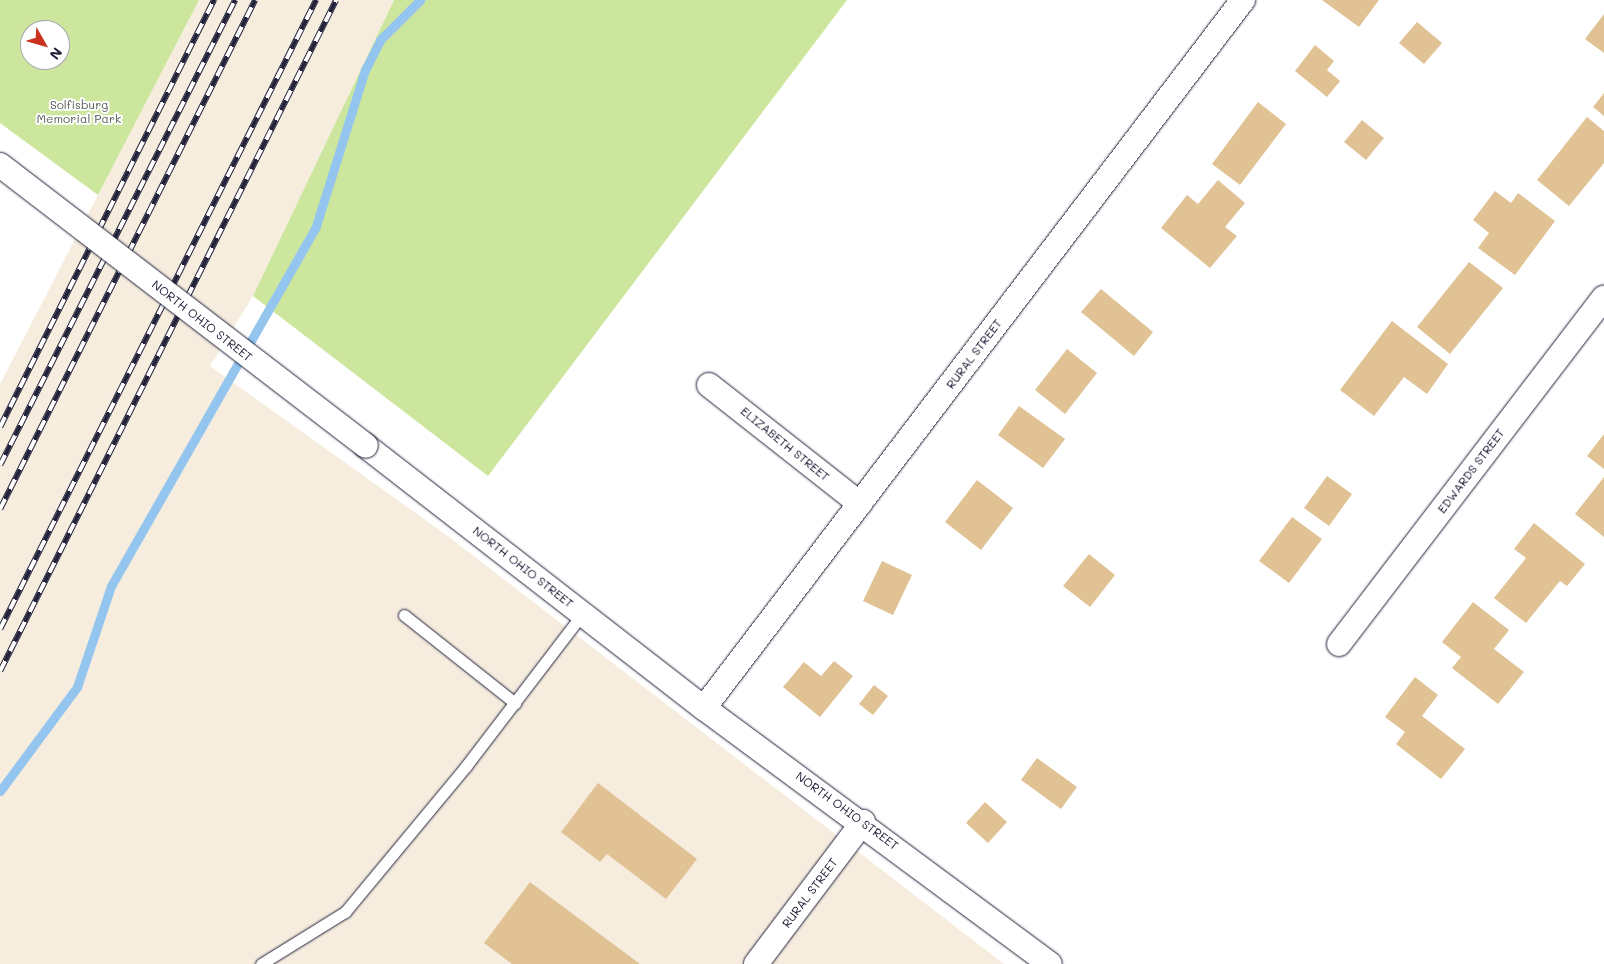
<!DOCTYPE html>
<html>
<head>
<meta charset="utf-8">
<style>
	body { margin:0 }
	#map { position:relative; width:1604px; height:964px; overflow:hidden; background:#fff; font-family:Mali,sans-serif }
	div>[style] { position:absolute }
	.built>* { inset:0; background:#f6eddf }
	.green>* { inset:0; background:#cde69d }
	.stream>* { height:9px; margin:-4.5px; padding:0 4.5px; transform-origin:4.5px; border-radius:4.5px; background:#93c5ef }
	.building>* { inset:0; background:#e0c294 }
	.roads { filter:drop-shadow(0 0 1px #22223b) drop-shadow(0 0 1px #22223b) }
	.lane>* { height:11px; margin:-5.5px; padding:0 5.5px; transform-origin:5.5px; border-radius:5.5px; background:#fff }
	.street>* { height:24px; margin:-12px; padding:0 12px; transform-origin:12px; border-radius:12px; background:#fff }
	.rail>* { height:5.5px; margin-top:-2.75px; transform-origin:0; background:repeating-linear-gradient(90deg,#fff 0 11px,#22223b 0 22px); box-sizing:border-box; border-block:1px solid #22223b }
	.bridges { filter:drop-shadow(0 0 1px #22223b) drop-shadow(0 0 1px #22223b) }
	.street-bridge>* { height:24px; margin:-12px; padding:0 12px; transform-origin:12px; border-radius:12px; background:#fff }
	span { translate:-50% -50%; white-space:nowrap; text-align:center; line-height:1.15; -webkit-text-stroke:4px #fff; paint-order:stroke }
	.park-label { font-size:12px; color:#555d58 }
	.street-label { font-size:12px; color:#22223b }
	.north { position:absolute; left:20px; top:20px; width:50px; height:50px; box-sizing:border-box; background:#fff; border:1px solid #a7a7b1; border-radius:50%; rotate:128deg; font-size:14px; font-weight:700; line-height:20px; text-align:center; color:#22223b }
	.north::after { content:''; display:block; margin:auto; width:18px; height:22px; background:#c8321e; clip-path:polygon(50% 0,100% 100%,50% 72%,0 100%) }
</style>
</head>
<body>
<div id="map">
	<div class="built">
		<div style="clip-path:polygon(199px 0,394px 0,253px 296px,210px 366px,445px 534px,1004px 964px,0 964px,0 384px)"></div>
	</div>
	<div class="green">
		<div style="clip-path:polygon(evenodd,0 0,199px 0,98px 195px,0 123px,0 0,30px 30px,60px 30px,60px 60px,30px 60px,30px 30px)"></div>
		<div style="clip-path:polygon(394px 0,847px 0,488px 476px,253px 296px)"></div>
	</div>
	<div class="stream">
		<div style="left:0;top:791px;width:129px;rotate:-53.5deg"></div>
		<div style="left:77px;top:687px;width:107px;rotate:-71.4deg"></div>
		<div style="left:111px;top:586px;width:414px;rotate:-60.3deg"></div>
		<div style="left:316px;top:226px;width:164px;rotate:-72.6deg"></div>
		<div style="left:365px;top:70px;width:34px;rotate:-63deg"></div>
		<div style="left:380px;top:40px;width:57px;rotate:-45deg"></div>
	</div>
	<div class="building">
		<div style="clip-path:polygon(1322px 0,1379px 0,1359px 27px)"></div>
		<div style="clip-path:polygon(1604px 14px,1604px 53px,1585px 39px)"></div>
		<div style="clip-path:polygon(1417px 22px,1442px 43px,1424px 64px,1399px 43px)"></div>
		<div style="clip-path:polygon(1315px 45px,1334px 61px,1327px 70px,1340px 81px,1327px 97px,1295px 71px)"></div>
		<div style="clip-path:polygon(1604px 93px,1604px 116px,1593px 107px)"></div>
		<div style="clip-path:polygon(1258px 102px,1286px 124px,1240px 185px,1212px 164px)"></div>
		<div style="clip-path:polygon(1587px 117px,1604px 131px,1604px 163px,1569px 206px,1537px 180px)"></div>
		<div style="clip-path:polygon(1362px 120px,1384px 138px,1366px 160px,1344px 142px)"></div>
		<div style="clip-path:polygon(1218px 180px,1245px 203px,1225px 227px,1237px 236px,1210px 268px,1161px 228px,1187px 195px,1198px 204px)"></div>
		<div style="clip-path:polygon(1495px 191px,1511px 203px,1518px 193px,1555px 221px,1515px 275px,1478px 248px,1489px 233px,1473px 220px)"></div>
		<div style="clip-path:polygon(1469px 262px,1503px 288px,1450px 354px,1417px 327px)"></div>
		<div style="clip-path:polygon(1101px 289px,1153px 332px,1134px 356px,1081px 312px)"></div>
		<div style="clip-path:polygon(1392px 321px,1448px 364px,1427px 394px,1404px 377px,1374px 416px,1340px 390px)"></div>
		<div style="clip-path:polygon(1067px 349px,1097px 373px,1065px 414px,1035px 390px)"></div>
		<div style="clip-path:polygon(1019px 406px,1065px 439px,1043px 468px,998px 435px)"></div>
		<div style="clip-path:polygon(1604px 434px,1604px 469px,1587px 456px)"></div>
		<div style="clip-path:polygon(1327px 476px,1352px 494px,1329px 526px,1304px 508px)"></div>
		<div style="clip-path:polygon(1604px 477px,1604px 537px,1575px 514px)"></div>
		<div style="clip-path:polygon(977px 480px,1013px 508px,981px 550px,945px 522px)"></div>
		<div style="clip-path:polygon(1292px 517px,1322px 539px,1289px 583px,1259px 561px)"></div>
		<div style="clip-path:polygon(1534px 523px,1585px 564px,1567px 586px,1560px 581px,1526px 623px,1494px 598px,1526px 558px,1514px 549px)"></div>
		<div style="clip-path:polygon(1089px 554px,1115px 575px,1090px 607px,1063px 586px)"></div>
		<div style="clip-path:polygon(882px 561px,912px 575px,893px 615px,863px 601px)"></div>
		<div style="clip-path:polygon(1473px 602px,1509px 630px,1494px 649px,1524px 672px,1498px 704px,1452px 668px,1461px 657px,1442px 642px)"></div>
		<div style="clip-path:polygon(834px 661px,853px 676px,820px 717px,783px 687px,804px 662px,821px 676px)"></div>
		<div style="clip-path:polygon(1415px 677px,1438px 695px,1422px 716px,1465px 749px,1441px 779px,1396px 744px,1405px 732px,1385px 717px)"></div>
		<div style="clip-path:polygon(874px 685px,888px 696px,873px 715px,859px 704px)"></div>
		<div style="clip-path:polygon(1037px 758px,1077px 787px,1061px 809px,1021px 780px)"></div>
		<div style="clip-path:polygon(598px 783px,697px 859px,666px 899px,607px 854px,600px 862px,561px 832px)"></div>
		<div style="clip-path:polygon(985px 802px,1007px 822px,988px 843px,966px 823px)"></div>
		<div style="clip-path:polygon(530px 882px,640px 964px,512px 964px,484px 943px)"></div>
	</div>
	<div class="roads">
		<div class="lane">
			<div style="left:404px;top:615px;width:142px;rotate:38.4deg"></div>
			<div style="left:261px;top:964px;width:99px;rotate:-31.8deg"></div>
			<div style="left:345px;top:912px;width:190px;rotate:-50.3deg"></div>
			<div style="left:466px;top:766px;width:193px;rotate:-52.6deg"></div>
		</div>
		<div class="street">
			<div style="left:709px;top:385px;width:192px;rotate:38.2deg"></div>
			<div style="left:366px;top:446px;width:428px;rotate:37.8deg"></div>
			<div style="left:704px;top:708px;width:430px;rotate:36.5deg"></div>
			<div style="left:1339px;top:644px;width:436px;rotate:-52.6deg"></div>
			<div style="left:704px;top:708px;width:890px;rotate:-52.72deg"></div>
			<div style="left:756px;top:964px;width:178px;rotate:-53deg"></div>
		</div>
	</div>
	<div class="rail">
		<div style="left:0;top:427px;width:478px;rotate:-63.4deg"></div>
		<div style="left:0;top:465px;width:521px;rotate:-63.19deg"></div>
		<div style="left:0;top:509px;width:569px;rotate:-63.39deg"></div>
		<div style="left:0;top:629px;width:704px;rotate:-63.33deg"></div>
		<div style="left:0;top:671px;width:750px;rotate:-63.4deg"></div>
	</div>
	<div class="bridges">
		<div class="street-bridge">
			<div style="left:0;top:165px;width:461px;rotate:37.5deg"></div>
		</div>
	</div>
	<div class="park-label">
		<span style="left:79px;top:112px">Solfisburg<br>Memorial Park</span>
	</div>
	<div class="street-label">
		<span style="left:202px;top:321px;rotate:38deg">NORTH OHIO STREET</span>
		<span style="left:974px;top:354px;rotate:-53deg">RURAL STREET</span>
		<span style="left:785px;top:444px;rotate:39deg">ELIZABETH STREET</span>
		<span style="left:1471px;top:471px;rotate:-53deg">EDWARDS STREET</span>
		<span style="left:523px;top:567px;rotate:38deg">NORTH OHIO STREET</span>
		<span style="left:847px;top:811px;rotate:36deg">NORTH OHIO STREET</span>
		<span style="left:810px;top:893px;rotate:-53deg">RURAL STREET</span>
	</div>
	<div class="north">N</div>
</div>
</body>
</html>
